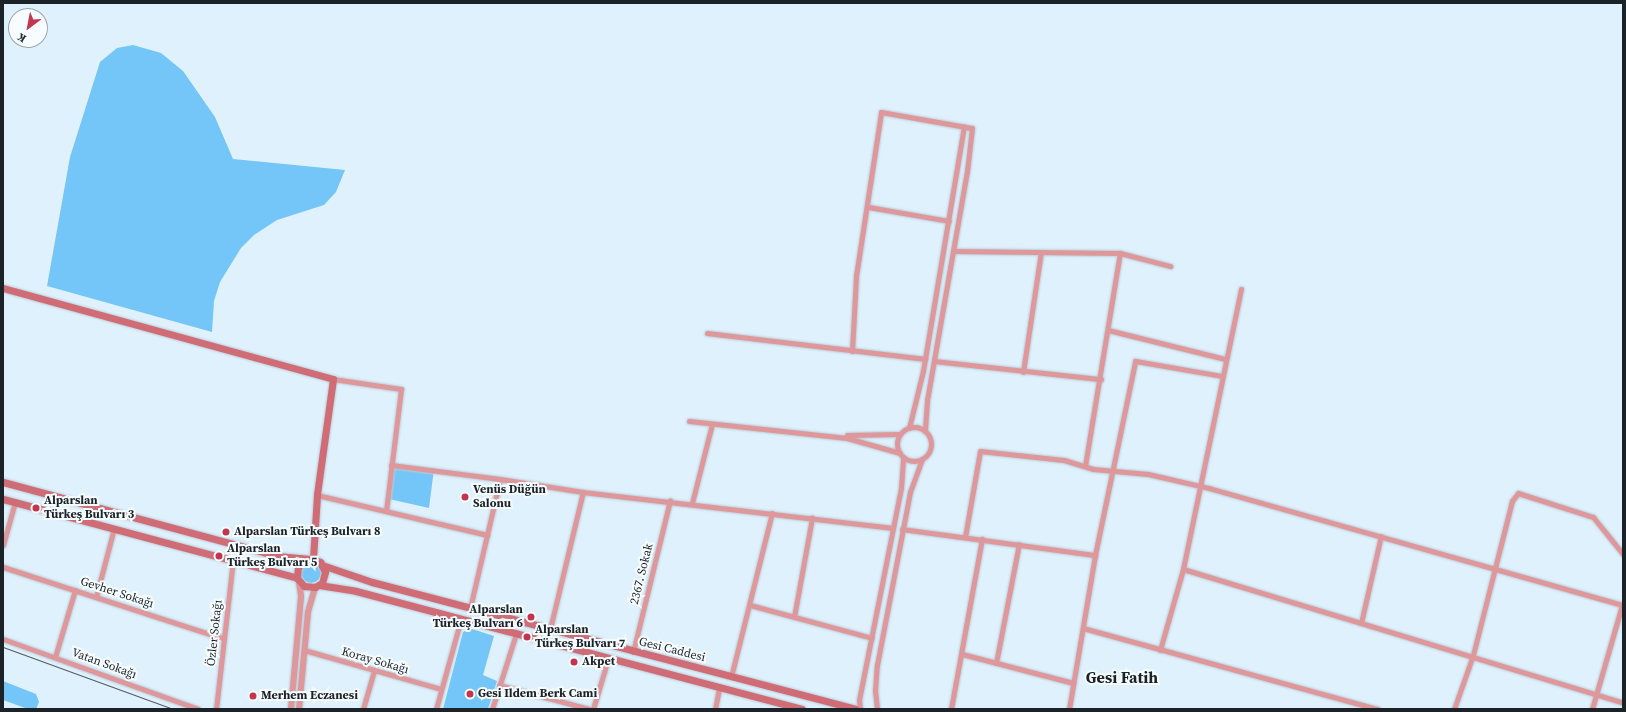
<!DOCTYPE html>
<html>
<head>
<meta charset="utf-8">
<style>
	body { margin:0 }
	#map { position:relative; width:1626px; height:712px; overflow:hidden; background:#dff1fd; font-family:"Source Serif 4",serif }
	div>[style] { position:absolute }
	.green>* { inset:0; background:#73c6f7 }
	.round { border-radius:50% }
	.roads { filter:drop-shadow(0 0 1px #bcccd7) drop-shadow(0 0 1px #bcccd7) }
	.minor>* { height:5px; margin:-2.5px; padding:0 2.5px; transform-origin:2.5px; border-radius:2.5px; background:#de989c }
	.minor>.ring { margin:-2.5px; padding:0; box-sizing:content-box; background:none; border:5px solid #de989c; border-radius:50% }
	.tertiary>* { height:6px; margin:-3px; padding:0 3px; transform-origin:3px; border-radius:3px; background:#de989c }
	.secondary>* { height:7px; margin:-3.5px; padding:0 3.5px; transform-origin:3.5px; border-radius:3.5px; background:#d06c75 }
	.tram>* { height:1px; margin:-0.5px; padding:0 0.5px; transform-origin:0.5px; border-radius:0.5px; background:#515b63 }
	.dots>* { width:11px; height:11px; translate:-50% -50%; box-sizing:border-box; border:2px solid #f7fcff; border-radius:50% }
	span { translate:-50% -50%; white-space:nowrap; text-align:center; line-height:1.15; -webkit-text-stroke:4px #f7fcff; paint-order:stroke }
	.poi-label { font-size:12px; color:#1b2329; font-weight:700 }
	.left { translate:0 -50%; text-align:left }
	.right { translate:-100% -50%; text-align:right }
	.street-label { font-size:12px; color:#1b2329 }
	.district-label { font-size:16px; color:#1b2329; font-weight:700 }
	.frame { position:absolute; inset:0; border:4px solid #1b2329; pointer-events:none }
	.north { position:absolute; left:8px; top:8px; width:40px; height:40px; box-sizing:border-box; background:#f7fcff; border:1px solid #9fa5a9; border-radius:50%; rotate:212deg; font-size:11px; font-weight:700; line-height:16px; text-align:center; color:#1b2329 }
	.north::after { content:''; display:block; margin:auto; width:14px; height:18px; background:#c4344d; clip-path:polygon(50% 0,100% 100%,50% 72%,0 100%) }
</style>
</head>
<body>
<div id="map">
	<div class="green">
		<div style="clip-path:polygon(133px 45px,161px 53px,183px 71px,215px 117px,233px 159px,345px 170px,336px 192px,324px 205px,277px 220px,254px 235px,241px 248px,220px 282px,214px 301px,212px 332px,47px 286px,70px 157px,100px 62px,117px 48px)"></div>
		<div style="clip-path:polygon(393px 463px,434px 469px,429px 508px,389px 499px)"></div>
		<div class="round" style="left:301px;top:563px;width:20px;height:20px"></div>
		<div style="clip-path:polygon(469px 628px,494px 636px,483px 675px,497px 681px,488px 709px,443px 709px,463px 632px)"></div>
		<div style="clip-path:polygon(3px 681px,36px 694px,39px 702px,36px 709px,28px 709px,3px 700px)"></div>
	</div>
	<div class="roads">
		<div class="minor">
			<div style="left:868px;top:207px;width:82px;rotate:9.8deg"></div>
			<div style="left:953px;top:251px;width:167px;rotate:0.7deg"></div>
			<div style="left:1120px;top:253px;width:52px;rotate:14.6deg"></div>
			<div style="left:1108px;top:330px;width:121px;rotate:13.9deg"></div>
			<div style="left:707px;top:333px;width:220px;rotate:6.8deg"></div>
			<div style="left:852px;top:351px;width:75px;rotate:-86.9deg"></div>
			<div style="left:856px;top:276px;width:166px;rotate:-81.3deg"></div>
			<div style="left:881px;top:112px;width:92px;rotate:10deg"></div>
			<div style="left:972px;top:128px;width:43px;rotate:96.6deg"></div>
			<div style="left:967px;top:171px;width:233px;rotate:99.9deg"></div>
			<div style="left:927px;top:401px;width:30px;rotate:94deg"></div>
			<div style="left:934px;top:361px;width:168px;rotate:6.2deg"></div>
			<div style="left:1023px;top:372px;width:121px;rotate:-81.5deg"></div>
			<div style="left:333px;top:379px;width:69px;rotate:8.4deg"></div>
			<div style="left:401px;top:389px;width:123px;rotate:97deg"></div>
			<div style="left:689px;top:421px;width:159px;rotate:6.1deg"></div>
			<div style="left:847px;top:438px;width:55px;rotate:15.8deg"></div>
			<div class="ring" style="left:897px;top:427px;width:29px;height:29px"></div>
			<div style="left:909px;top:428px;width:59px;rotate:-76.2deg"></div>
			<div style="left:923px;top:371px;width:248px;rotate:-80.5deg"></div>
			<div style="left:847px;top:435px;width:53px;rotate:-1.1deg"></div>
			<div style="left:391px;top:465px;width:110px;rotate:7.3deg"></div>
			<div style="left:1085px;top:466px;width:216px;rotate:-80.7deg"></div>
			<div style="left:317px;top:495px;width:175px;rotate:13.2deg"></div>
			<div style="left:692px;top:503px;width:81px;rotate:-75.8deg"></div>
			<div style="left:902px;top:529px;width:195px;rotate:7.7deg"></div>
			<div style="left:965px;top:537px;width:87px;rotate:-80.1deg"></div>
			<div style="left:980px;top:451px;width:84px;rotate:6.1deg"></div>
			<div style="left:1064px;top:460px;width:30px;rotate:17deg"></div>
			<div style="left:1093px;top:469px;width:55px;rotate:5.2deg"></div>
			<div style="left:1148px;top:474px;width:63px;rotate:12.9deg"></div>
			<div style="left:1209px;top:488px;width:429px;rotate:15.8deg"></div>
			<div style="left:1622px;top:605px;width:108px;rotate:106.1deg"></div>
			<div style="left:3px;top:545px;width:45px;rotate:-74.4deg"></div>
			<div style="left:3px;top:567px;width:232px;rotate:18deg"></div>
			<div style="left:1183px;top:569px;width:460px;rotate:16.9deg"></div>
			<div style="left:96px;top:597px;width:71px;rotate:-75.4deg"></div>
			<div style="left:750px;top:605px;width:126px;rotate:15.1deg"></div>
			<div style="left:470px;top:608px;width:132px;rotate:-76.9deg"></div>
			<div style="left:500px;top:479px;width:84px;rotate:8.9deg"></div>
			<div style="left:794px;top:617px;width:101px;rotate:-79.7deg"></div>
			<div style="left:1361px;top:623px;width:89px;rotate:-77.1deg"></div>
			<div style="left:1083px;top:628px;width:306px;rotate:15.4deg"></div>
			<div style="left:550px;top:629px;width:141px;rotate:-76.5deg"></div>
			<div style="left:583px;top:492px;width:312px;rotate:6.6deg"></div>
			<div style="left:3px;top:639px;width:207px;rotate:19.7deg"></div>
			<div style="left:304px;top:650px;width:142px;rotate:15.9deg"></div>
			<div style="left:1160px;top:650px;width:84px;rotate:-74.1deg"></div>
			<div style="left:1183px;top:569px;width:286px;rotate:-78.3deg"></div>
			<div style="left:633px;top:652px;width:156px;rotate:-76.3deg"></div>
			<div style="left:962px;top:654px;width:115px;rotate:14.6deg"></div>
			<div style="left:55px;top:657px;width:70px;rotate:-73.4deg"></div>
			<div style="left:996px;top:663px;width:121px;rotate:-79.1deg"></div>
			<div style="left:731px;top:677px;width:169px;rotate:-76deg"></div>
			<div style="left:499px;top:685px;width:93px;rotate:14.9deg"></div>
			<div style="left:216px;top:709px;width:151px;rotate:-83.5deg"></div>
			<div style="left:363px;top:709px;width:40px;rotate:-74deg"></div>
			<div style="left:436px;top:709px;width:93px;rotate:-74.5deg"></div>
			<div style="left:492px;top:709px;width:79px;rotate:-72.3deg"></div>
			<div style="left:593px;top:709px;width:52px;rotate:-73.3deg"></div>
			<div style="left:715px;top:709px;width:21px;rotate:-79deg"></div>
			<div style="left:860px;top:709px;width:9px;rotate:-96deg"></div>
			<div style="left:859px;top:700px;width:216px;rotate:-78.8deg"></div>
			<div style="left:901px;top:488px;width:31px;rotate:-86deg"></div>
			<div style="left:877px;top:709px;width:18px;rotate:-96deg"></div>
			<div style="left:875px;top:691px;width:26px;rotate:-86deg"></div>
			<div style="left:877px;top:665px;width:176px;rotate:-79.2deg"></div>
			<div style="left:910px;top:492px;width:35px;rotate:-70deg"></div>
			<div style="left:951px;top:709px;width:173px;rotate:-79.7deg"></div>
			<div style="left:1069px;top:709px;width:156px;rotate:-80.4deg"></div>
			<div style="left:1095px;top:555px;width:198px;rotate:-78.3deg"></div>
			<div style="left:1135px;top:361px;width:88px;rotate:9.8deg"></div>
			<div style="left:1454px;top:709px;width:57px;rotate:-70.6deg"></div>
			<div style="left:1473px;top:655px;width:159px;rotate:-75.8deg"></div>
			<div style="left:1512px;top:501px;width:10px;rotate:-53deg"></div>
			<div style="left:1518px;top:493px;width:79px;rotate:17.7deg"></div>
			<div style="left:1593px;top:517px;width:48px;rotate:51deg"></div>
		</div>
		<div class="tertiary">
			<div style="left:291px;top:709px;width:113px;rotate:-84.9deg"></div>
			<div style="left:301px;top:596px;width:15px;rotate:-98deg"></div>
			<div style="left:299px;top:709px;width:97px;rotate:-84.7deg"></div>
			<div style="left:308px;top:612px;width:26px;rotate:-74deg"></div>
		</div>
		<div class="secondary">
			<div style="left:3px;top:288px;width:342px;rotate:15.4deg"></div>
			<div style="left:333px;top:379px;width:117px;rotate:97.9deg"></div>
			<div style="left:317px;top:495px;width:64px;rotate:93.6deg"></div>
			<div style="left:3px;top:482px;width:284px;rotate:15.1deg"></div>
			<div style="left:277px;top:556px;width:36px;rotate:5deg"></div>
			<div style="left:313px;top:559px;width:8px;rotate:23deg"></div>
			<div style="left:320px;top:562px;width:11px;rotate:63deg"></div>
			<div style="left:325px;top:572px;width:11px;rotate:105deg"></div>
			<div style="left:322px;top:583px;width:8px;rotate:150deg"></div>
			<div style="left:315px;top:587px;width:11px;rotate:-175deg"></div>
			<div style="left:304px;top:586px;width:11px;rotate:-131deg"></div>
			<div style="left:297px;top:578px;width:11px;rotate:-85deg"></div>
			<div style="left:298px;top:567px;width:11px;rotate:-41deg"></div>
			<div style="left:3px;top:499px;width:304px;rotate:15deg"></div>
			<div style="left:322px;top:565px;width:53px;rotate:18.8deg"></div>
			<div style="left:372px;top:582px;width:500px;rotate:14.7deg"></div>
			<div style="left:319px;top:585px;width:37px;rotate:9deg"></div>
			<div style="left:356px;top:591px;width:461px;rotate:14.8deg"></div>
		</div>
	</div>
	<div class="tram">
		<div style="left:3px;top:647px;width:181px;rotate:20deg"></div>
	</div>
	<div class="dots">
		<div style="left:465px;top:497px;background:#c4344d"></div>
		<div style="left:36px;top:508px;background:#c4344d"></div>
		<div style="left:226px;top:532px;background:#c4344d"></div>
		<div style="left:219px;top:556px;background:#c4344d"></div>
		<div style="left:531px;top:617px;background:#c4344d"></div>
		<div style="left:527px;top:637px;background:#c4344d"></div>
		<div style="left:574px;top:662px;background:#c4344d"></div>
		<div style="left:470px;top:694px;background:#c4344d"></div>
		<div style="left:253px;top:696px;background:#c4344d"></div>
	</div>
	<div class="poi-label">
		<span class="left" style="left:473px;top:497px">Venüs Düğün<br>Salonu</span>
		<span class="left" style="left:44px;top:508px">Alparslan<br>Türkeş Bulvarı 3</span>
		<span class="left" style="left:234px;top:532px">Alparslan Türkeş Bulvarı 8</span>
		<span class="left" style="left:227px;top:556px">Alparslan<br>Türkeş Bulvarı 5</span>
		<span class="right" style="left:523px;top:617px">Alparslan<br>Türkeş Bulvarı 6</span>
		<span class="left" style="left:535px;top:637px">Alparslan<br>Türkeş Bulvarı 7</span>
		<span class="left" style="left:582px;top:662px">Akpet</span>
		<span class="left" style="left:478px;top:694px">Gesi Ildem Berk Cami</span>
		<span class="left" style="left:261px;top:696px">Merhem Eczanesi</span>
	</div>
	<div class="street-label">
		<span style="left:642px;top:574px;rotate:-76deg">2367. Sokak</span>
		<span style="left:117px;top:593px;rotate:18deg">Gevher Sokağı</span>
		<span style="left:215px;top:633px;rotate:-84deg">Özler Sokağı</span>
		<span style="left:672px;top:650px;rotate:14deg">Gesi Caddesi</span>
		<span style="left:375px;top:661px;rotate:16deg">Koray Sokağı</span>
		<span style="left:104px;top:664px;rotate:20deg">Vatan Sokağı</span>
	</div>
	<div class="district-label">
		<span style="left:1122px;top:677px">Gesi Fatih</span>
	</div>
	<div class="frame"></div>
	<div class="north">K</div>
</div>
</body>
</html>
